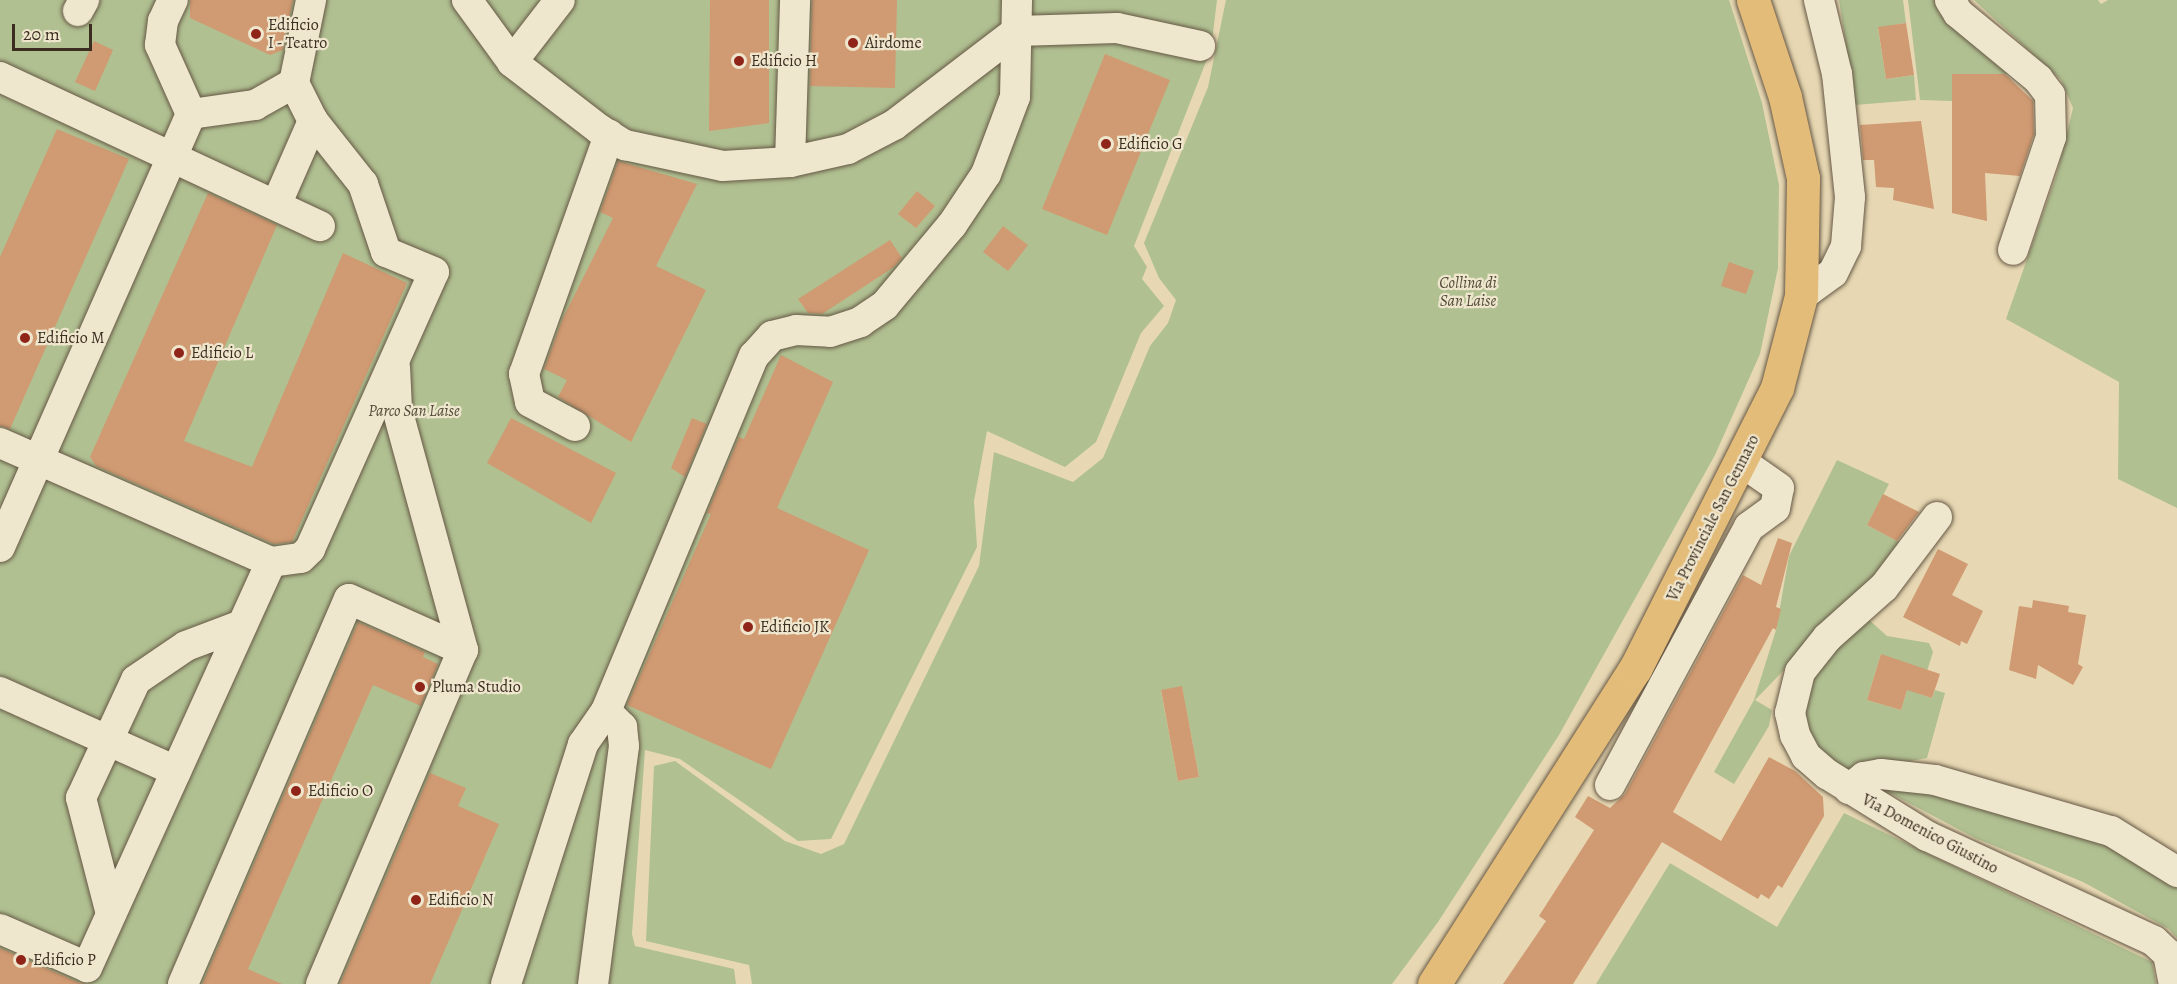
<!DOCTYPE html>
<html>
<head>
<meta charset="utf-8">
<style>
	body { margin:0 }
	#map { position:relative; width:2177px; height:984px; overflow:hidden; background:#e7d8b3; font-family:Alegreya,serif }
	div>[style] { position:absolute }
	.green>* { inset:0; background:#b0c091 }
	.building>* { inset:0; background:#d09a72 }
	.roads { filter:drop-shadow(0 0 2px #665845) drop-shadow(0 0 2px #665845) }
	.minor>* { height:30px; margin:-15px; padding:0 15px; transform-origin:15px; border-radius:15px; background:#efe6ce }
	.major>* { height:33px; margin:-16.5px; padding:0 16.5px; transform-origin:16.5px; border-radius:16.5px; background:#e4bc7a }
	.dots>* { width:16px; height:16px; translate:-50% -50%; box-sizing:border-box; border:3px solid #efe6ce; border-radius:50% }
	span { translate:-50% -50%; white-space:nowrap; text-align:center; line-height:1.15; -webkit-text-stroke:4.5px #efe6ce; paint-order:stroke }
	.poi-label { font-size:16px; color:#3b2e20 }
	.left { translate:0 -50%; text-align:left }
	.park-label { font-size:16px; color:#524b37; font-style:italic }
	.street-label { font-size:16px; color:#3b2e20 }
	.scale { position:absolute; left:12px; top:24px; width:80px; height:27px; box-sizing:border-box; border:3px solid #3b2e20; border-top:0; padding-left:8px; font-size:18px; line-height:21px; white-space:nowrap; color:#3b2e20; -webkit-text-stroke:4px #efe6ce; paint-order:stroke }
</style>
</head>
<body>
<div id="map">
	<div class="green">
		<div style="clip-path:polygon(0 0,1217px 0,1211px 49px,1134px 246px,1147px 267px,1142px 279px,1164px 306px,1141px 333px,1096px 442px,1065px 467px,987px 431px,974px 501px,977px 547px,831px 839px,798px 841px,680px 759px,645px 750px,632px 934px,635px 946px,734px 969px,736px 984px,0 984px)"></div>
		<div style="clip-path:polygon(evenodd,1226px 0,1729px 0,1762px 103px,1779px 185px,1778px 268px,1760px 354px,1715px 455px,1559px 735px,1438px 922px,1392px 984px,752px 984px,749px 965px,646px 941px,654px 766px,675px 761px,785px 841px,821px 854px,844px 844px,979px 566px,994px 452px,1073px 482px,1103px 458px,1150px 346px,1168px 323px,1176px 300px,1159px 278px,1144px 243px,1208px 87px,1226px 0,1182px 687px,1199px 777px,1178px 781px,1161px 691px,1182px 687px)"></div>
		<div style="clip-path:polygon(1839px 0,1903px 0,1906px 23px,1878px 28px,1886px 79px,1914px 75px,1916px 100px,1855px 105px)"></div>
		<div style="clip-path:polygon(1908px 0,1936px 0,1939px 13px,2018px 74px,1953px 74px,1952px 101px,1920px 100px)"></div>
		<div style="clip-path:polygon(1974px 0,2098px 0,2101px 4px,2108px 0,2177px 0,2177px 508px,2118px 479px,2119px 382px,2006px 319px,2057px 174px,2073px 108px,2061px 80px)"></div>
		<div style="clip-path:polygon(1837px 460px,1889px 484px,1867px 525px,1905px 545px,1755px 700px,1772px 710px,1769px 726px,1734px 784px,1714px 772px,1754px 700px,1776px 630px,1789px 556px)"></div>
		<div style="clip-path:polygon(evenodd,1867px 618px,1887px 636px,1929px 643px,1933px 652px,1920px 694px,1932px 698px,1935px 690px,1945px 693px,1927px 758px,1847px 773px,1806px 746px,1798px 698px,1807px 680px,1867px 618px,1881px 654px,1911px 676px,1901px 710px,1867px 700px,1881px 654px)"></div>
		<div style="clip-path:polygon(1875px 785px,1954px 798px,2127px 851px,2177px 887px,2177px 938px,2169px 929px,2083px 882px,1975px 838px)"></div>
		<div style="clip-path:polygon(1844px 813px,2152px 962px,2156px 984px,1596px 984px,1670px 863px,1777px 927px)"></div>
	</div>
	<div class="building">
		<div style="clip-path:polygon(190px 0,293px 0,283px 50px,270px 55px,190px 18px)"></div>
		<div style="clip-path:polygon(710px 0,769px 0,769px 123px,709px 131px)"></div>
		<div style="clip-path:polygon(812px 0,897px 0,895px 88px,810px 86px)"></div>
		<div style="clip-path:polygon(1906px 23px,1914px 75px,1886px 79px,1878px 27px)"></div>
		<div style="clip-path:polygon(94px 41px,113px 50px,95px 91px,75px 82px)"></div>
		<div style="clip-path:polygon(1105px 54px,1170px 80px,1107px 235px,1042px 209px)"></div>
		<div style="clip-path:polygon(1952px 74px,2005px 74px,2033px 101px,2034px 134px,2020px 176px,1985px 173px,1987px 221px,1952px 213px)"></div>
		<div style="clip-path:polygon(1921px 121px,1934px 209px,1893px 200px,1894px 188px,1876px 187px,1874px 160px,1863px 160px,1860px 125px)"></div>
		<div style="clip-path:polygon(57px 129px,129px 159px,10px 429px,0 426px,0 257px)"></div>
		<div style="clip-path:polygon(618px 161px,697px 184px,656px 266px,706px 290px,631px 442px,558px 397px,567px 380px,544px 369px,562px 320px,613px 218px,600px 212px)"></div>
		<div style="clip-path:polygon(917px 191px,935px 206px,916px 228px,898px 214px)"></div>
		<div style="clip-path:polygon(208px 193px,277px 225px,184px 441px,252px 467px,343px 253px,407px 283px,292px 542px,274px 544px,96px 466px,90px 457px)"></div>
		<div style="clip-path:polygon(1003px 226px,1028px 245px,1008px 271px,983px 252px)"></div>
		<div style="clip-path:polygon(890px 240px,902px 258px,894px 267px,822px 314px,808px 313px,798px 299px)"></div>
		<div style="clip-path:polygon(1729px 262px,1754px 271px,1746px 294px,1721px 286px)"></div>
		<div style="clip-path:polygon(781px 355px,833px 382px,777px 508px,869px 550px,771px 769px,627px 705px,711px 514px,707px 513px,739px 437px,744px 439px)"></div>
		<div style="clip-path:polygon(511px 418px,616px 473px,591px 523px,487px 463px)"></div>
		<div style="clip-path:polygon(692px 418px,707px 424px,685px 477px,671px 468px)"></div>
		<div style="clip-path:polygon(1883px 494px,1919px 512px,1897px 541px,1867px 525px)"></div>
		<div style="clip-path:polygon(1778px 538px,1792px 543px,1776px 607px,1781px 609px,1776px 630px,1773px 628px,1673px 812px,1721px 841px,1769px 757px,1795px 771px,1823px 797px,1824px 816px,1782px 888px,1778px 885px,1769px 899px,1761px 894px,1758px 899px,1662px 842px,1573px 984px,1503px 984px,1546px 921px,1539px 916px,1594px 830px,1575px 817px,1588px 796px,1610px 808px,1625px 794px,1743px 575px,1761px 585px)"></div>
		<div style="clip-path:polygon(1938px 549px,1968px 564px,1952px 595px,1983px 611px,1967px 644px,1961px 641px,1960px 646px,1903px 617px)"></div>
		<div style="clip-path:polygon(2033px 600px,2069px 606px,2068px 612px,2086px 615px,2078px 664px,2083px 667px,2073px 685px,2038px 665px,2036px 679px,2009px 670px,2019px 606px,2032px 608px)"></div>
		<div style="clip-path:polygon(358px 622px,425px 652px,423px 657px,438px 664px,421px 706px,373px 685px,248px 969px,282px 984px,202px 984px)"></div>
		<div style="clip-path:polygon(1881px 654px,1940px 674px,1932px 698px,1907px 690px,1901px 710px,1867px 700px)"></div>
		<div style="clip-path:polygon(1182px 686px,1199px 777px,1178px 781px,1161px 690px)"></div>
		<div style="clip-path:polygon(430px 773px,466px 788px,458px 806px,499px 824px,430px 984px,340px 984px)"></div>
		<div style="clip-path:polygon(0 948px,80px 983px,87px 984px,0 984px)"></div>
	</div>
	<div class="roads">
		<div class="minor">
			<div style="left:467px;top:0;width:77px;rotate:54deg"></div>
			<div style="left:512px;top:62px;width:110px;rotate:37.6deg"></div>
			<div style="left:599px;top:129px;width:31px;rotate:32deg"></div>
			<div style="left:625px;top:145px;width:100px;rotate:12.1deg"></div>
			<div style="left:723px;top:166px;width:67px;rotate:-3.4deg"></div>
			<div style="left:790px;top:162px;width:59px;rotate:-12.6deg"></div>
			<div style="left:848px;top:149px;width:52px;rotate:-27.6deg"></div>
			<div style="left:894px;top:125px;width:155px;rotate:-37.4deg"></div>
			<div style="left:1017px;top:31px;width:100px;rotate:-1.7deg"></div>
			<div style="left:1117px;top:28px;width:85px;rotate:12.2deg"></div>
			<div style="left:1950px;top:0;width:15px;rotate:58deg"></div>
			<div style="left:1958px;top:13px;width:104px;rotate:39.5deg"></div>
			<div style="left:2038px;top:79px;width:20px;rotate:53deg"></div>
			<div style="left:2050px;top:95px;width:42px;rotate:88.6deg"></div>
			<div style="left:2051px;top:137px;width:119px;rotate:108.6deg"></div>
			<div style="left:78px;top:11px;width:13px;rotate:-61deg"></div>
			<div style="left:512px;top:62px;width:78px;rotate:-52.3deg"></div>
			<div style="left:0;top:77px;width:353px;rotate:25deg"></div>
			<div style="left:191px;top:114px;width:65px;rotate:-8deg"></div>
			<div style="left:255px;top:105px;width:45px;rotate:-29.4deg"></div>
			<div style="left:294px;top:83px;width:85px;rotate:-78.4deg"></div>
			<div style="left:790px;top:162px;width:162px;rotate:-88.2deg"></div>
			<div style="left:277px;top:203px;width:90px;rotate:-66.3deg"></div>
			<div style="left:1801px;top:296px;width:39px;rotate:-36deg"></div>
			<div style="left:1833px;top:273px;width:30px;rotate:-64deg"></div>
			<div style="left:1846px;top:246px;width:49px;rotate:-85.3deg"></div>
			<div style="left:1850px;top:197px;width:124px;rotate:-96deg"></div>
			<div style="left:1837px;top:74px;width:76px;rotate:-103.7deg"></div>
			<div style="left:575px;top:426px;width:51px;rotate:-151.9deg"></div>
			<div style="left:530px;top:402px;width:29px;rotate:-102deg"></div>
			<div style="left:524px;top:374px;width:254px;rotate:-70.4deg"></div>
			<div style="left:0;top:443px;width:296px;rotate:23.7deg"></div>
			<div style="left:271px;top:562px;width:445px;rotate:114.4deg"></div>
			<div style="left:87px;top:967px;width:95px;rotate:-156.4deg"></div>
			<div style="left:1937px;top:517px;width:88px;rotate:127.1deg"></div>
			<div style="left:1884px;top:587px;width:76px;rotate:138.2deg"></div>
			<div style="left:1827px;top:638px;width:43px;rotate:128.5deg"></div>
			<div style="left:1800px;top:672px;width:42px;rotate:103.7deg"></div>
			<div style="left:1790px;top:713px;width:23px;rotate:77deg"></div>
			<div style="left:1795px;top:735px;width:24px;rotate:62deg"></div>
			<div style="left:1806px;top:756px;width:28px;rotate:41deg"></div>
			<div style="left:1827px;top:774px;width:118px;rotate:31.8deg"></div>
			<div style="left:1927px;top:836px;width:250px;rotate:24.8deg"></div>
			<div style="left:2154px;top:941px;width:19px;rotate:43deg"></div>
			<div style="left:2168px;top:954px;width:31px;rotate:79deg"></div>
			<div style="left:0;top:547px;width:473px;rotate:-66.2deg"></div>
			<div style="left:191px;top:114px;width:76px;rotate:-114.2deg"></div>
			<div style="left:160px;top:45px;width:24px;rotate:-83deg"></div>
			<div style="left:163px;top:21px;width:23px;rotate:-65deg"></div>
			<div style="left:271px;top:562px;width:30px;rotate:-8deg"></div>
			<div style="left:301px;top:558px;width:13px;rotate:-45deg"></div>
			<div style="left:310px;top:549px;width:303px;rotate:-65.9deg"></div>
			<div style="left:434px;top:272px;width:52px;rotate:-157.4deg"></div>
			<div style="left:386px;top:252px;width:72px;rotate:-108.7deg"></div>
			<div style="left:363px;top:184px;width:80px;rotate:-128.4deg"></div>
			<div style="left:313px;top:121px;width:42px;rotate:-116.6deg"></div>
			<div style="left:0;top:692px;width:193px;rotate:24.2deg"></div>
			<div style="left:606px;top:711px;width:385px;rotate:-67.4deg"></div>
			<div style="left:754px;top:356px;width:27px;rotate:-48deg"></div>
			<div style="left:772px;top:336px;width:25px;rotate:-14deg"></div>
			<div style="left:796px;top:330px;width:34px;rotate:3deg"></div>
			<div style="left:830px;top:332px;width:32px;rotate:-18deg"></div>
			<div style="left:860px;top:322px;width:30px;rotate:-34deg"></div>
			<div style="left:885px;top:305px;width:104px;rotate:-50.1deg"></div>
			<div style="left:952px;top:225px;width:61px;rotate:-56.3deg"></div>
			<div style="left:986px;top:174px;width:82px;rotate:-69.4deg"></div>
			<div style="left:1015px;top:97px;width:97px;rotate:-88.8deg"></div>
			<div style="left:1610px;top:785px;width:293px;rotate:-61.7deg"></div>
			<div style="left:1749px;top:527px;width:32px;rotate:-36deg"></div>
			<div style="left:1775px;top:508px;width:20px;rotate:-79deg"></div>
			<div style="left:1779px;top:488px;width:44px;rotate:-145.2deg"></div>
			<div style="left:1849px;top:789px;width:19px;rotate:-39deg"></div>
			<div style="left:1864px;top:777px;width:17px;rotate:-10deg"></div>
			<div style="left:1881px;top:774px;width:54px;rotate:6.3deg"></div>
			<div style="left:1935px;top:780px;width:183px;rotate:16.2deg"></div>
			<div style="left:2111px;top:831px;width:78px;rotate:31.8deg"></div>
			<div style="left:111px;top:914px;width:120px;rotate:-104.5deg"></div>
			<div style="left:81px;top:798px;width:130px;rotate:-65deg"></div>
			<div style="left:136px;top:680px;width:60px;rotate:-34.2deg"></div>
			<div style="left:186px;top:646px;width:60px;rotate:-20.6deg"></div>
			<div style="left:183px;top:984px;width:419px;rotate:-66.7deg"></div>
			<div style="left:349px;top:599px;width:125px;rotate:24.1deg"></div>
			<div style="left:321px;top:984px;width:363px;rotate:-67deg"></div>
			<div style="left:463px;top:650px;width:250px;rotate:-105.3deg"></div>
			<div style="left:397px;top:409px;width:42px;rotate:-92.7deg"></div>
			<div style="left:506px;top:984px;width:252px;rotate:-72.2deg"></div>
			<div style="left:583px;top:744px;width:40px;rotate:-55.1deg"></div>
			<div style="left:606px;top:711px;width:23px;rotate:45deg"></div>
			<div style="left:622px;top:727px;width:19px;rotate:84deg"></div>
			<div style="left:624px;top:746px;width:240px;rotate:97.4deg"></div>
		</div>
		<div class="major">
			<div style="left:1434px;top:984px;width:374px;rotate:-57.5deg"></div>
			<div style="left:1635px;top:669px;width:315px;rotate:-63.2deg"></div>
			<div style="left:1777px;top:388px;width:95px;rotate:-75.4deg"></div>
			<div style="left:1801px;top:296px;width:118px;rotate:-89deg"></div>
			<div style="left:1803px;top:178px;width:83px;rotate:-102.5deg"></div>
			<div style="left:1785px;top:97px;width:102px;rotate:-108.3deg"></div>
		</div>
	</div>
	<div class="dots">
		<div style="left:256px;top:34px;background:#8f2418"></div>
		<div style="left:853px;top:43px;background:#8f2418"></div>
		<div style="left:739px;top:61px;background:#8f2418"></div>
		<div style="left:1106px;top:144px;background:#8f2418"></div>
		<div style="left:25px;top:338px;background:#8f2418"></div>
		<div style="left:179px;top:353px;background:#8f2418"></div>
		<div style="left:748px;top:627px;background:#8f2418"></div>
		<div style="left:420px;top:687px;background:#8f2418"></div>
		<div style="left:296px;top:791px;background:#8f2418"></div>
		<div style="left:416px;top:900px;background:#8f2418"></div>
		<div style="left:21px;top:960px;background:#8f2418"></div>
	</div>
	<div class="poi-label">
		<span class="left" style="left:268px;top:34px">Edificio<br>I - Teatro</span>
		<span class="left" style="left:865px;top:43px">Airdome</span>
		<span class="left" style="left:751px;top:61px">Edificio H</span>
		<span class="left" style="left:1118px;top:144px">Edificio G</span>
		<span class="left" style="left:37px;top:338px">Edificio M</span>
		<span class="left" style="left:191px;top:353px">Edificio L</span>
		<span class="left" style="left:760px;top:627px">Edificio JK</span>
		<span class="left" style="left:432px;top:687px">Pluma Studio</span>
		<span class="left" style="left:308px;top:791px">Edificio O</span>
		<span class="left" style="left:428px;top:900px">Edificio N</span>
		<span class="left" style="left:33px;top:960px">Edificio P</span>
	</div>
	<div class="park-label">
		<span style="left:1468px;top:292px">Collina di<br>San Laise</span>
		<span style="left:414px;top:411px">Parco San Laise</span>
	</div>
	<div class="street-label">
		<span style="left:1713px;top:518px;rotate:-63deg">Via Provinciale San Gennaro</span>
		<span style="left:1930px;top:834px;rotate:28deg">Via Domenico Giustino</span>
	</div>
	<div class="scale">20 m</div>
</div>
</body>
</html>
